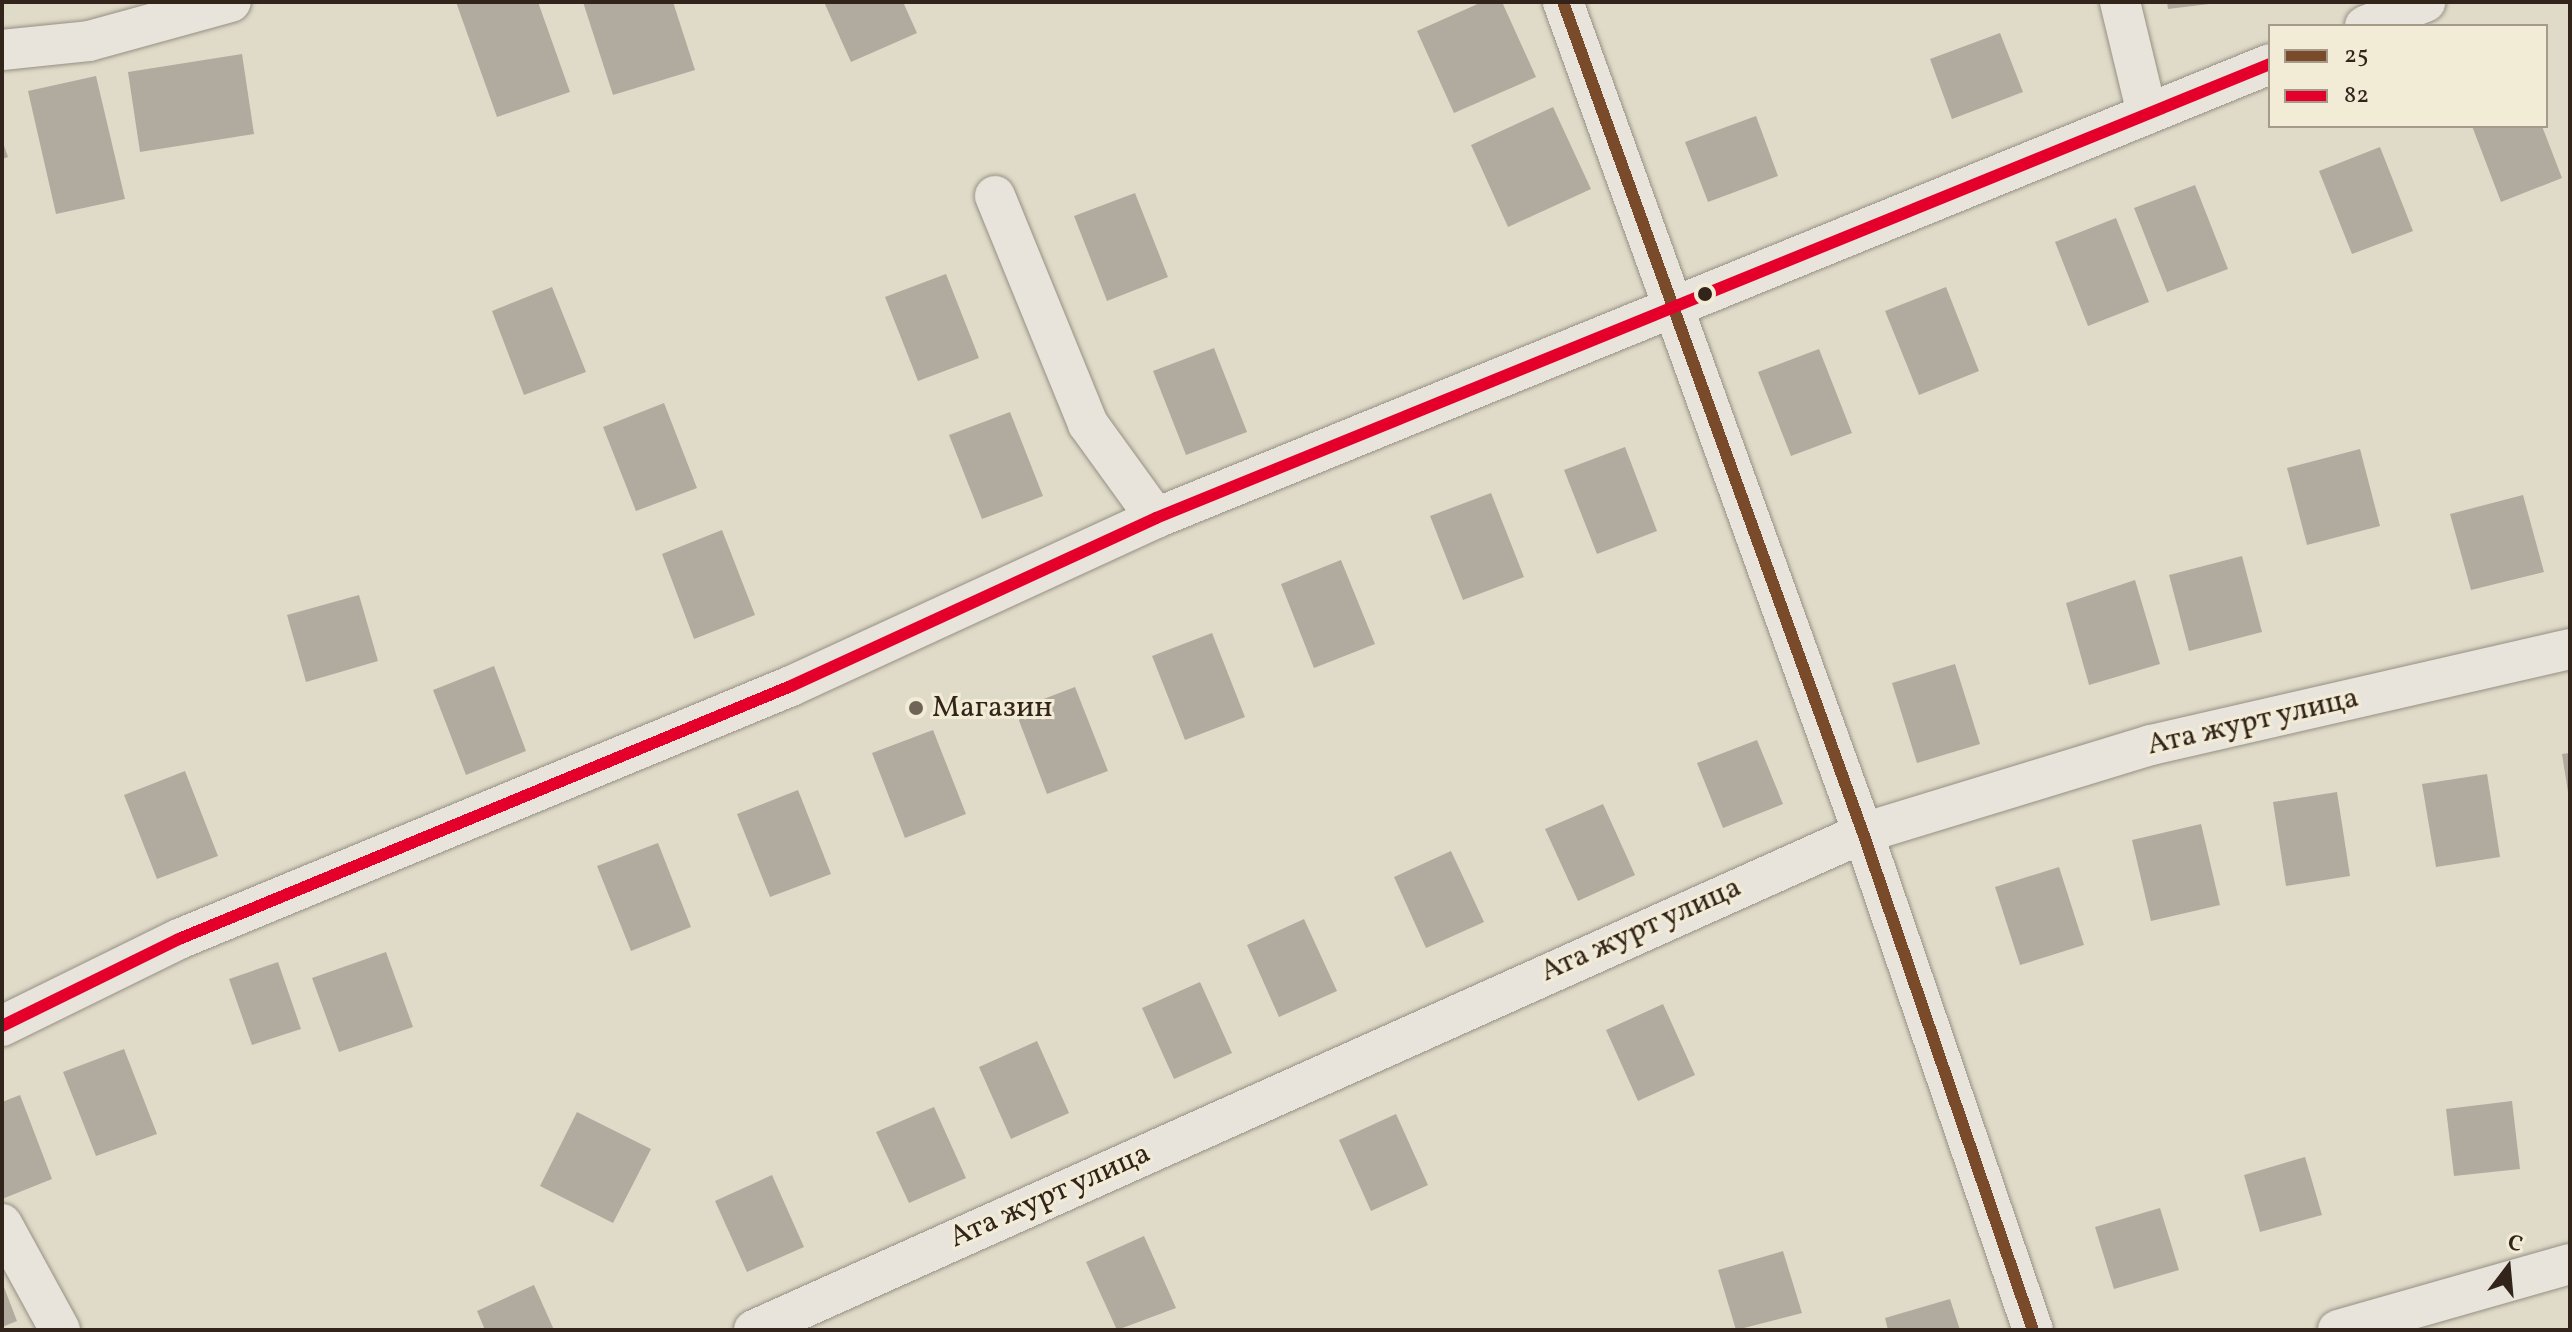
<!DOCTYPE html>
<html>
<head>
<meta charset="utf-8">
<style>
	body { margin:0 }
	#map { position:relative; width:2572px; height:1332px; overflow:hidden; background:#e0dbc8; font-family:Vollkorn,serif }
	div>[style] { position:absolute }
	.building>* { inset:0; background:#b0ab9e }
	.roads { filter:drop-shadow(0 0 2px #959084) drop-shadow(0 0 2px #959084) }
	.minor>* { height:40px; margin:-20px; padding:0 20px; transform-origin:20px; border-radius:20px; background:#e8e4db }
	.bus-1>* { height:12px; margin:-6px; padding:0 6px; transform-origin:6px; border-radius:6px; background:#7a4b2a }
	.bus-2>* { height:12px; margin:-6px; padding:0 6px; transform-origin:6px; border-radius:6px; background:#e4002b }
	.dots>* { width:22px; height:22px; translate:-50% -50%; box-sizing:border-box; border:4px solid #f2ebd5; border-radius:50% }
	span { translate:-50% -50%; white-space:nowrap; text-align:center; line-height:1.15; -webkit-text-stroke:6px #f2ebd5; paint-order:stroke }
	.poi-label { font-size:30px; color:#33241b }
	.left { translate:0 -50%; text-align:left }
	.street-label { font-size:30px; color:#33241b }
	.frame { position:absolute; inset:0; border:4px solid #33241b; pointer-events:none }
	.legend { position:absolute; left:2268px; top:24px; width:280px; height:104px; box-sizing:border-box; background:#f2ebd5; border:2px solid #a69b8b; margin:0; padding:10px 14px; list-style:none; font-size:24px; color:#33241b }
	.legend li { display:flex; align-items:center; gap:16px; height:40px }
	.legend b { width:40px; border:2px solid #a69b8b }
	.north { position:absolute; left:2468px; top:1228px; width:80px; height:80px; -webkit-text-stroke:6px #f2ebd5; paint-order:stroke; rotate:16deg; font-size:22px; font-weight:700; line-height:32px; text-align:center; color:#33241b }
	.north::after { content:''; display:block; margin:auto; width:28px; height:36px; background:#33241b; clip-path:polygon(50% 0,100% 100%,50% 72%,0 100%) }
</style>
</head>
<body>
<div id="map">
	<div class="building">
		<div style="clip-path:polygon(456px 2px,538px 2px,570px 92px,497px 117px)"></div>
		<div style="clip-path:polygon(583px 2px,673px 2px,695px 70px,613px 95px)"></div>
		<div style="clip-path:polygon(824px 2px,903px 2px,917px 33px,851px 62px)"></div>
		<div style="clip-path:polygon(1482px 2px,1502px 2px,1536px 77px,1454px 113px,1417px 31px)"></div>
		<div style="clip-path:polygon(2167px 2px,2209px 2px,2209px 4px,2168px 9px)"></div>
		<div style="clip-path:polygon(2000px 33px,2023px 92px,1952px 119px,1930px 59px)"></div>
		<div style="clip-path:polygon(242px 54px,254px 134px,140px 152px,128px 72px)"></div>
		<div style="clip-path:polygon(96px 76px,125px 199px,56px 214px,28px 91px)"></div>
		<div style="clip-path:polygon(1553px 107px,1591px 189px,1508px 227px,1471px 145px)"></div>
		<div style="clip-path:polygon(1756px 116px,1778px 176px,1708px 202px,1685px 142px)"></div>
		<div style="clip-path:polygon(2472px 126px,2542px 126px,2562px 178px,2501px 202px)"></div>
		<div style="clip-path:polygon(2px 140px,8px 157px,2px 159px)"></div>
		<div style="clip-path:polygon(2380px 147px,2413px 231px,2352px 254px,2319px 171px)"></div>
		<div style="clip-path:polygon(2195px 185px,2228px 269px,2167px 292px,2134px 208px)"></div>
		<div style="clip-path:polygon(1135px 193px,1168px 277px,1107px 301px,1074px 216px)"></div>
		<div style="clip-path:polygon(2116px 218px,2149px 302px,2088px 326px,2055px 242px)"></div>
		<div style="clip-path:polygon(946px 274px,979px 358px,918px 381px,885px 297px)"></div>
		<div style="clip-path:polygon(552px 287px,586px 372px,524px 395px,492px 311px)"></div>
		<div style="clip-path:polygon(1946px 287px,1979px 371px,1919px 395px,1885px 311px)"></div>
		<div style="clip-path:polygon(1214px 348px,1247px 432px,1186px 455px,1153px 371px)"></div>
		<div style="clip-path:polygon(1819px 349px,1852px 433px,1791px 456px,1758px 372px)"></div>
		<div style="clip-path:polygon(664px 403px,697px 488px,636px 511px,603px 427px)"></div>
		<div style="clip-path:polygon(1010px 412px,1043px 496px,982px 519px,949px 435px)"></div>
		<div style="clip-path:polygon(1625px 447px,1657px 531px,1597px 554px,1564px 470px)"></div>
		<div style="clip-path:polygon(2360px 449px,2380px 526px,2307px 545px,2287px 468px)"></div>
		<div style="clip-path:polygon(1491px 493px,1524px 577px,1463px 600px,1430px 516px)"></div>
		<div style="clip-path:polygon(2523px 495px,2544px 572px,2471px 590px,2450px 514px)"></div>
		<div style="clip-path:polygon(722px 530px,755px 615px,694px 639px,662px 554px)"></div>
		<div style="clip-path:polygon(2242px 556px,2262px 632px,2189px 651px,2169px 575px)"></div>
		<div style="clip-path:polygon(1341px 560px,1375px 644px,1314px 668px,1281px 584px)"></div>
		<div style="clip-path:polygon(2135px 580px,2160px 664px,2089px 685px,2066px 603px)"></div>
		<div style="clip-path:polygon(359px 595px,378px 661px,306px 682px,287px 615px)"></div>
		<div style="clip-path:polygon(1212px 633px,1245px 717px,1185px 740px,1152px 656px)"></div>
		<div style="clip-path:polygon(1955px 664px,1980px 744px,1917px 763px,1892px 683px)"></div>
		<div style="clip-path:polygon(494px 666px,526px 751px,466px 775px,433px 690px)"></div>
		<div style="clip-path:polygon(1075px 687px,1108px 771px,1047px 794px,1015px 710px)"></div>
		<div style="clip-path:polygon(933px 730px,966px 814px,905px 838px,872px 753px)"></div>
		<div style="clip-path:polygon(1757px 740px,1783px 804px,1723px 828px,1697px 763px)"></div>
		<div style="clip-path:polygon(2570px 753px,2570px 792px,2568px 792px,2562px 754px)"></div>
		<div style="clip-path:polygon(185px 771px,218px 856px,157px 879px,124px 795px)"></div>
		<div style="clip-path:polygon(2487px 774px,2500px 857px,2436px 867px,2422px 784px)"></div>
		<div style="clip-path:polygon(798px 790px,831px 874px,770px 897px,737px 814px)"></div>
		<div style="clip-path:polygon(2337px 792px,2350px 876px,2286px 886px,2273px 802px)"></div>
		<div style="clip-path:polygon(1603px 804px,1635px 875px,1578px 901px,1545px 829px)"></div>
		<div style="clip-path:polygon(2201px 824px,2220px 905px,2151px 921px,2132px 840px)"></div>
		<div style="clip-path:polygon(658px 843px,691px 927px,631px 951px,597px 866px)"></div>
		<div style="clip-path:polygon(1451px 851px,1484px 922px,1426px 948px,1394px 877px)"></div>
		<div style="clip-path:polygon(2059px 867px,2084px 945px,2020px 965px,1995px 887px)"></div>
		<div style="clip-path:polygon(1304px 919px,1337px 991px,1279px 1017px,1247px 945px)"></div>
		<div style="clip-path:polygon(386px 952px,413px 1027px,339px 1052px,312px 978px)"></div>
		<div style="clip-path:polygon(278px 962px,301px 1029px,252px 1045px,229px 979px)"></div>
		<div style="clip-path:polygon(1200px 982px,1232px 1053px,1174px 1079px,1142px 1008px)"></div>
		<div style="clip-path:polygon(1663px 1004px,1695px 1075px,1638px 1101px,1606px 1030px)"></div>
		<div style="clip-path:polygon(1037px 1041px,1069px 1113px,1011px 1139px,979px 1067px)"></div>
		<div style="clip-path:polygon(124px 1049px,157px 1134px,96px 1156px,63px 1072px)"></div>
		<div style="clip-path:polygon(20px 1095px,52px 1179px,2px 1199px,2px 1102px)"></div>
		<div style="clip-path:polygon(2512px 1101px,2520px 1169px,2454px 1176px,2446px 1109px)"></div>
		<div style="clip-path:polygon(934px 1107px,966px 1178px,909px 1203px,876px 1132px)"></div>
		<div style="clip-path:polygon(577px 1112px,651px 1149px,613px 1223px,540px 1186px)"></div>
		<div style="clip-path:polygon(1396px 1114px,1428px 1185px,1371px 1211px,1339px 1140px)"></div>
		<div style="clip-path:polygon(2305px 1157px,2322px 1215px,2260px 1232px,2244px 1175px)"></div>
		<div style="clip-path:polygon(772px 1175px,804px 1247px,747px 1272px,715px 1201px)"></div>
		<div style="clip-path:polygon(2160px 1208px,2179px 1270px,2114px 1289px,2095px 1227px)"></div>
		<div style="clip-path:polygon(1144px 1236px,1176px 1308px,1117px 1330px,1086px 1262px)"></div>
		<div style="clip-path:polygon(1783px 1251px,1802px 1313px,1736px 1330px,1718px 1270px)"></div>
		<div style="clip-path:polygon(2px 1282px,17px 1321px,2px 1327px)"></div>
		<div style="clip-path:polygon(534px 1285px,554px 1330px,485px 1330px,477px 1311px)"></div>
		<div style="clip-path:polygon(1950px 1299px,1960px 1330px,1888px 1330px,1885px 1318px)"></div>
	</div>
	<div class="roads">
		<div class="minor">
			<div style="left:1563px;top:2px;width:883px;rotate:70.15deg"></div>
			<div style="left:1863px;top:833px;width:525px;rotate:71.12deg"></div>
			<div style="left:2120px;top:2px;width:115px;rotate:76.4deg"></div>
			<div style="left:2365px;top:26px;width:65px;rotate:-21.8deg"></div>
			<div style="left:2px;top:50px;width:87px;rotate:-5.9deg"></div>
			<div style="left:89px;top:41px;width:147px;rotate:-15.4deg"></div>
			<div style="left:995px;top:196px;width:246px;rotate:67.8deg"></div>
			<div style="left:1088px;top:424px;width:116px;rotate:54.1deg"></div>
			<div style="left:2px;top:1026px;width:197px;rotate:-26.2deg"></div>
			<div style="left:179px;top:939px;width:662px;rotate:-22.46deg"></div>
			<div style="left:791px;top:686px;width:402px;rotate:-24.7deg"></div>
			<div style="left:1156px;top:518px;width:1203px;rotate:-22.17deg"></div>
			<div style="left:2px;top:1224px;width:121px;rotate:61.3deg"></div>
			<div style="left:754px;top:1330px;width:1215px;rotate:-24.14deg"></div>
			<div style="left:1863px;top:833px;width:301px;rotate:-17deg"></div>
			<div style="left:2151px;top:745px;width:430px;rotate:-12.9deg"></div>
			<div style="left:2338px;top:1330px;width:241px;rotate:-15.9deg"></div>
		</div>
	</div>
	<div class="bus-1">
		<div style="left:1563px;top:2px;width:883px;rotate:70.15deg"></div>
		<div style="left:1863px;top:833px;width:525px;rotate:71.12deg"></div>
	</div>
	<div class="bus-2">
		<div style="left:2px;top:1026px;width:197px;rotate:-26.2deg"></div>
		<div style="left:179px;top:939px;width:662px;rotate:-22.46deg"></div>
		<div style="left:791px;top:686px;width:402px;rotate:-24.7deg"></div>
		<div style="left:1156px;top:518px;width:1203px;rotate:-22.17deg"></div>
	</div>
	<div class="dots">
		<div style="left:1705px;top:294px;background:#33241b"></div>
		<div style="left:916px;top:708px;background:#706458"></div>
	</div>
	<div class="poi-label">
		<span class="left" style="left:932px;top:708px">Магазин</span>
	</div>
	<div class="street-label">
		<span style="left:2253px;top:722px;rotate:-13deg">Ата журт улица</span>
		<span style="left:1641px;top:930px;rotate:-24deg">Ата журт улица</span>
		<span style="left:1050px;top:1196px;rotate:-24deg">Ата журт улица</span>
	</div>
	<div class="frame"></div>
	<ul class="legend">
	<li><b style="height:10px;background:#7a4b2a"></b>25</li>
	<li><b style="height:10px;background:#e4002b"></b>82</li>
	</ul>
	<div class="north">С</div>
</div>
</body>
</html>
